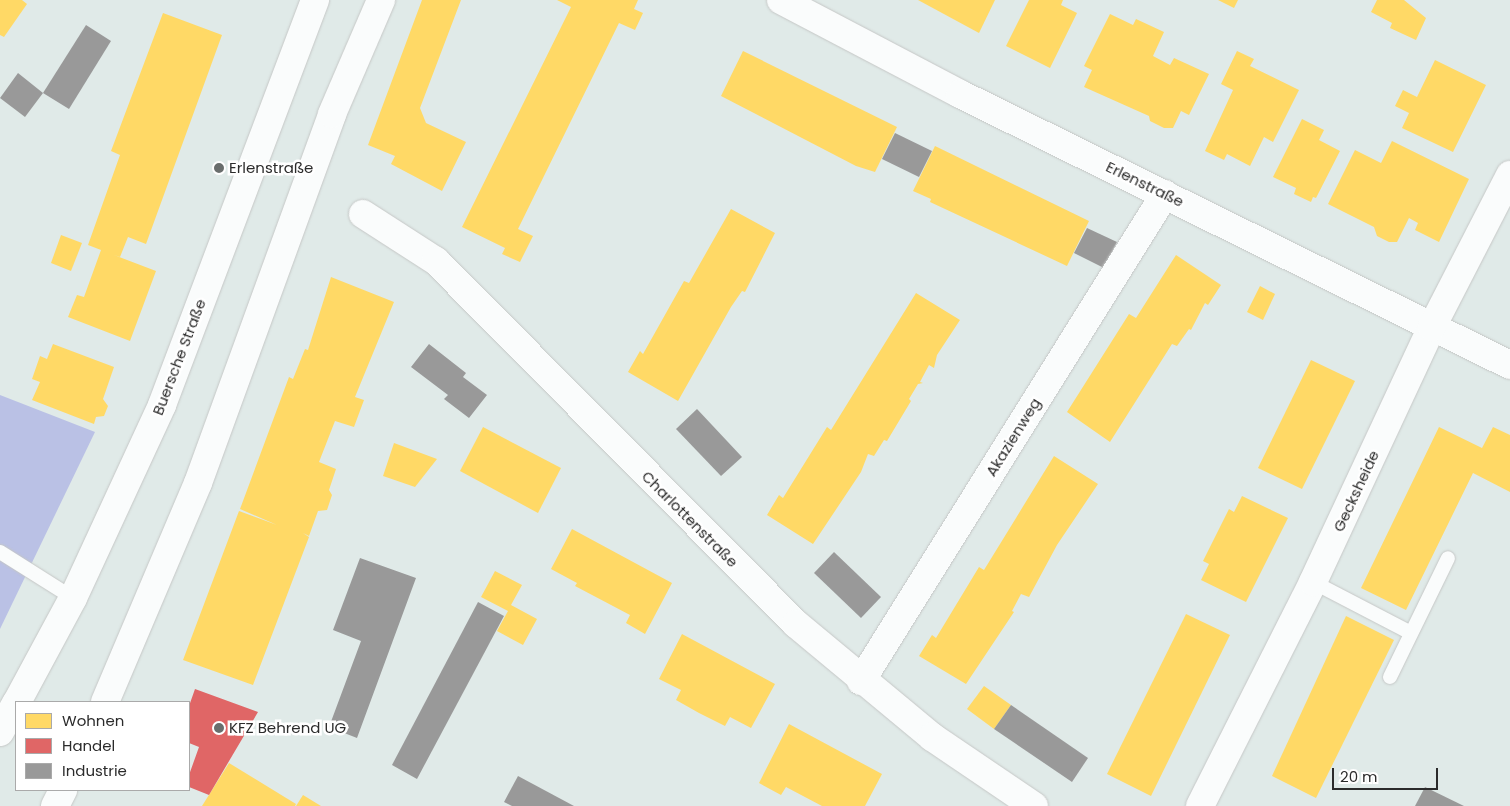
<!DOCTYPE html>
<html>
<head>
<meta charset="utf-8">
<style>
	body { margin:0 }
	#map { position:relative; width:1510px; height:806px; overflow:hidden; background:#e0eae8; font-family:Poppins,sans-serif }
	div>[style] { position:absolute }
	.green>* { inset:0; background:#bac1e5 }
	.homes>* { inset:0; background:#ffd966 }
	.shops>* { inset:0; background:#e06666 }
	.industry>* { inset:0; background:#999 }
	.roads { filter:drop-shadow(0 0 1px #c5c7c6) drop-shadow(0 0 1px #c5c7c6) }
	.service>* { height:14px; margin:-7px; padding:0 7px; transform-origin:7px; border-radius:7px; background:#fafcfc }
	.minor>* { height:28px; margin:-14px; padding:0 14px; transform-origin:14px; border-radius:14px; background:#fafcfc }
	.secondary>* { height:28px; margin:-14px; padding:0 14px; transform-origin:14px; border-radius:14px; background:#fafcfc }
	.dots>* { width:14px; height:14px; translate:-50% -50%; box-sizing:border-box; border:2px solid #fff; border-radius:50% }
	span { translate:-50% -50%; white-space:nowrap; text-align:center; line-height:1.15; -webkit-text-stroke:5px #fff; paint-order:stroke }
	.poi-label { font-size:15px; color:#2b2b2b }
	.left { translate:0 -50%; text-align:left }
	.street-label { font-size:15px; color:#2b2b2b }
	.legend { position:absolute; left:15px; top:701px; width:175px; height:90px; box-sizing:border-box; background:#fff; border:1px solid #aaa; margin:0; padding:6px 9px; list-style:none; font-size:15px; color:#2b2b2b }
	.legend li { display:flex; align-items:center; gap:10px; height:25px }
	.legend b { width:25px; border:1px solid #aaa }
	.scale { position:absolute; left:1332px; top:768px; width:106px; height:22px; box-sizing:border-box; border:2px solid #2b2b2b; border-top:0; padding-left:6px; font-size:15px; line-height:18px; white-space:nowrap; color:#2b2b2b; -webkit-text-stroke:4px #fff; paint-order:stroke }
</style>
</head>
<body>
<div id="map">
	<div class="green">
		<div style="clip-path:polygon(0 395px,95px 432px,0 629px)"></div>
	</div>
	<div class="homes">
		<div style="clip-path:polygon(0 0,22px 0,27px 4px,4px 37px,0 35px)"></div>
		<div style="clip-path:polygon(422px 0,461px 0,420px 108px,426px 123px,466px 142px,442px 191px,391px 164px,395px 156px,368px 145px)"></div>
		<div style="clip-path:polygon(557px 0,638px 0,634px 9px,643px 13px,635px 30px,619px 23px,518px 229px,533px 236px,520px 262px,502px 254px,505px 248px,462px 227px,571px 7px)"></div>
		<div style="clip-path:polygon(918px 0,995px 0,979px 33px)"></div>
		<div style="clip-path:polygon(1029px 0,1063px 0,1061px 5px,1077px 13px,1050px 68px,1006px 46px)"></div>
		<div style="clip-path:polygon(1218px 0,1238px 0,1234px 8px)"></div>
		<div style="clip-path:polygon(1377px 0,1404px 0,1426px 18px,1416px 40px,1390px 28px,1392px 23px,1371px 12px)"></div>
		<div style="clip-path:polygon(163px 13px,222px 35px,146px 244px,128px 237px,120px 257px,114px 255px,156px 271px,130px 341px,68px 317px,77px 295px,84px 297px,101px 250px,88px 245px,120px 155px,111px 151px)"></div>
		<div style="clip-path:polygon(1110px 14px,1133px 25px,1136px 19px,1164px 32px,1153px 56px,1170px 65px,1174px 58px,1209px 74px,1189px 115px,1181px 111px,1173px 128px,1164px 128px,1150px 121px,1149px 116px,1084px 87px,1092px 70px,1084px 66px)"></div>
		<div style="clip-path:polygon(743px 51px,897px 127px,875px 172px,856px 166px,721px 96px)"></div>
		<div style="clip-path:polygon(1237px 51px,1254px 59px,1250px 66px,1299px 90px,1273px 142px,1264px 137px,1250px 166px,1227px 154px,1224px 160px,1205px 151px,1233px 90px,1221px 84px)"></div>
		<div style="clip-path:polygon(1435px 60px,1486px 85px,1453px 152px,1402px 128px,1409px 113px,1395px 106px,1403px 90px,1417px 97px)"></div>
		<div style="clip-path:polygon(1302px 119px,1324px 130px,1319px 140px,1340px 151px,1316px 198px,1313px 197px,1311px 202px,1294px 194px,1296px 188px,1273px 177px)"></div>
		<div style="clip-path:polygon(1392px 141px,1469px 179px,1439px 242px,1415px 230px,1418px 223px,1409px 218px,1397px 242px,1389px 242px,1377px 236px,1374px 227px,1328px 204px,1355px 150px,1381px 163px)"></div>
		<div style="clip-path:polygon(935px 146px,1089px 221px,1067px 266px,930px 202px,931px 199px,913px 191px)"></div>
		<div style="clip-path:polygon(731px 209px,775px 233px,745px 292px,742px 291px,731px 307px,678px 401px,628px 372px,640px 351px,643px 354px,684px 281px,689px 283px)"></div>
		<div style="clip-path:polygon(61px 235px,82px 243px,71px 271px,51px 263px)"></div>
		<div style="clip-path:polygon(1176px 255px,1221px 285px,1208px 305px,1205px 303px,1191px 330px,1189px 329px,1177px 346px,1172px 344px,1110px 442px,1067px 412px,1129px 314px,1136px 318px)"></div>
		<div style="clip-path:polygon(331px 277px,394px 302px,355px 397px,364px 400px,354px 427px,335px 421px,319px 462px,336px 469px,329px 490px,332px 495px,327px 510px,318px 511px,309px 536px,303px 533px,309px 537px,253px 685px,183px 660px,239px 511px,277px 525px,240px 509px,289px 377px,293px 379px,305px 349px,308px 350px)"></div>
		<div style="clip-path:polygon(1260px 286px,1275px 294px,1263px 320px,1247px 312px)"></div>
		<div style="clip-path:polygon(916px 293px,960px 320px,937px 355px,934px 368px,929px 365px,920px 382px,923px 383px,918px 384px,909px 399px,911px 401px,887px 441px,884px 440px,874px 456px,868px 454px,861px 472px,813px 544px,767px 515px,779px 495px,783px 498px,827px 427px,831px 430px)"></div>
		<div style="clip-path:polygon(53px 344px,114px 367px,103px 399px,108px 406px,104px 416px,96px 417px,94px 424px,32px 400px,40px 382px,32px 379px,40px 356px,47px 359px)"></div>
		<div style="clip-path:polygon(1311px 360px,1355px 381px,1302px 489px,1258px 468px)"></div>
		<div style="clip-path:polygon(483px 427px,561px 468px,538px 513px,460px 471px)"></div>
		<div style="clip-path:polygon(1439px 427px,1482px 448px,1493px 427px,1510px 435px,1510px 492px,1473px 473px,1406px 610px,1361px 588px)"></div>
		<div style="clip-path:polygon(394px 443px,437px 459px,415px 487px,383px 476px)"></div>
		<div style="clip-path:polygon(1054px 456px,1098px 484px,1057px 545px,1029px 597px,1021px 594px,1012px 611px,1014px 612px,966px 684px,919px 656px,932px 635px,936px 638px,979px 567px,984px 570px)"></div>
		<div style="clip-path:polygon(1242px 496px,1288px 518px,1246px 602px,1201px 580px,1209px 564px,1203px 561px,1229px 509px,1234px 512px)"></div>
		<div style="clip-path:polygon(572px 529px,672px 583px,645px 634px,626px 623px,630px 615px,575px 586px,577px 583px,551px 569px)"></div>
		<div style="clip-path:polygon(495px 571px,522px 585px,511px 605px,537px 619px,523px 645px,497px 631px,508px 611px,481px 597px)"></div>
		<div style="clip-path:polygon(1186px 614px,1230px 635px,1151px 796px,1107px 774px)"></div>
		<div style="clip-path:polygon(1346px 616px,1394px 640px,1316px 798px,1272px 776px)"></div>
		<div style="clip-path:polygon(682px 634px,775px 684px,751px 728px,730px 717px,725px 726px,699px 713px,676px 700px,681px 690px,659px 679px)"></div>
		<div style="clip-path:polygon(984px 686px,1011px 705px,994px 729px,967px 709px)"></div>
		<div style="clip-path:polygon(789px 724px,882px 774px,865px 806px,822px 806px,786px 787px,781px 795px,759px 783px)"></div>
		<div style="clip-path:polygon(229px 763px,296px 804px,295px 806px,202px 806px)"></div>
		<div style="clip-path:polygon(303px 795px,321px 806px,296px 806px)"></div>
	</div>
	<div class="shops">
		<div style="clip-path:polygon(195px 689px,258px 712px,209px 795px,189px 787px,189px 775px,199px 747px,189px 743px,189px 706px)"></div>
	</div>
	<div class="industry">
		<div style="clip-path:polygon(86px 25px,111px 41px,69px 109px,43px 93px)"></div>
		<div style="clip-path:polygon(18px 73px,43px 93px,25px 117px,0 98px)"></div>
		<div style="clip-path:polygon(895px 133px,932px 151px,919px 177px,882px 159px)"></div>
		<div style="clip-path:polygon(1087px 228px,1117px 242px,1104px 268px,1074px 253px)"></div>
		<div style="clip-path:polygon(429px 344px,466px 373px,463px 377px,487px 395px,469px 418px,444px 399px,448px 395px,411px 367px)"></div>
		<div style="clip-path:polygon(697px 409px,742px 457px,721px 476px,676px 429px)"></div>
		<div style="clip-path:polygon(834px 552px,881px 597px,861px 618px,814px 573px)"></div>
		<div style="clip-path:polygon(360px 558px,416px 578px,357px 738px,329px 727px,361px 641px,333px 630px)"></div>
		<div style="clip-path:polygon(478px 602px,504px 616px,417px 779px,392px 765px)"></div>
		<div style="clip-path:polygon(1011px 705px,1088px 758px,1072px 782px,994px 729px)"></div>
		<div style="clip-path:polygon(518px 776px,574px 806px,512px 806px,504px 802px)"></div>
		<div style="clip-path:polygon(1425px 787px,1464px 806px,1415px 806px)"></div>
	</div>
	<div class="roads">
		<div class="service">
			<div style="left:0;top:552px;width:86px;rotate:32.2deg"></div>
			<div style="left:1313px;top:582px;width:110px;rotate:27.5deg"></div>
			<div style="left:1390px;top:677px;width:132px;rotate:-64deg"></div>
		</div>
		<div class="minor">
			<div style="left:781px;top:0;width:202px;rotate:27.7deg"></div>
			<div style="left:960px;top:94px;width:613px;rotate:26.23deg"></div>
			<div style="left:363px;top:214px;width:87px;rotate:32.8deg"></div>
			<div style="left:436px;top:261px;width:511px;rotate:45.24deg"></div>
			<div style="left:796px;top:624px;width:177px;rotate:39.7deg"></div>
			<div style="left:932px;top:737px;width:123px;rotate:34.1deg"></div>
			<div style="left:861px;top:681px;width:574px;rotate:-58.03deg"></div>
			<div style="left:1200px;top:806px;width:251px;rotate:-63.2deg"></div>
			<div style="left:1313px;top:582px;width:281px;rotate:-65deg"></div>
			<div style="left:1432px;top:327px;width:171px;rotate:-62.8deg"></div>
		</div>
		<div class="secondary">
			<div style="left:17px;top:702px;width:118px;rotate:-61.7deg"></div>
			<div style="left:73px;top:598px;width:213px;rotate:-65.2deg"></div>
			<div style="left:162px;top:405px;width:433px;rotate:-69.3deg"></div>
			<div style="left:105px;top:702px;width:238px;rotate:-67deg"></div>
			<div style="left:198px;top:483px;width:393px;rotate:-70deg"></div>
			<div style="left:332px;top:114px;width:124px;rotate:-66.7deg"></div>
			<div style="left:0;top:732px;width:33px;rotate:-61deg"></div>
			<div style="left:55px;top:806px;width:18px;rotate:-63deg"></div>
		</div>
	</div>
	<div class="dots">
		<div style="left:219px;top:168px;background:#6a6e6d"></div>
		<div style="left:219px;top:728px;background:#6a6e6d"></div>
	</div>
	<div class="poi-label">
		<span class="left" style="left:229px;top:168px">Erlenstraße</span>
		<span class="left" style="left:229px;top:728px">KFZ Behrend UG</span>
	</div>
	<div class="street-label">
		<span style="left:1145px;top:184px;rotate:26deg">Erlenstraße</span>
		<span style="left:179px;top:357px;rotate:-69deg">Buersche Straße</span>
		<span style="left:1013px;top:437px;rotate:-58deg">Akazienweg</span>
		<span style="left:1356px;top:491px;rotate:-65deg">Gecksheide</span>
		<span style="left:690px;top:519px;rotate:45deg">Charlottenstraße</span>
	</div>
	<ul class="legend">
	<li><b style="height:14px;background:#ffd966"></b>Wohnen</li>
	<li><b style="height:14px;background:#e06666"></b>Handel</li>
	<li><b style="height:14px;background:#999"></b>Industrie</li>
	</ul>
	<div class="scale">20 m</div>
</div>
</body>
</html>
